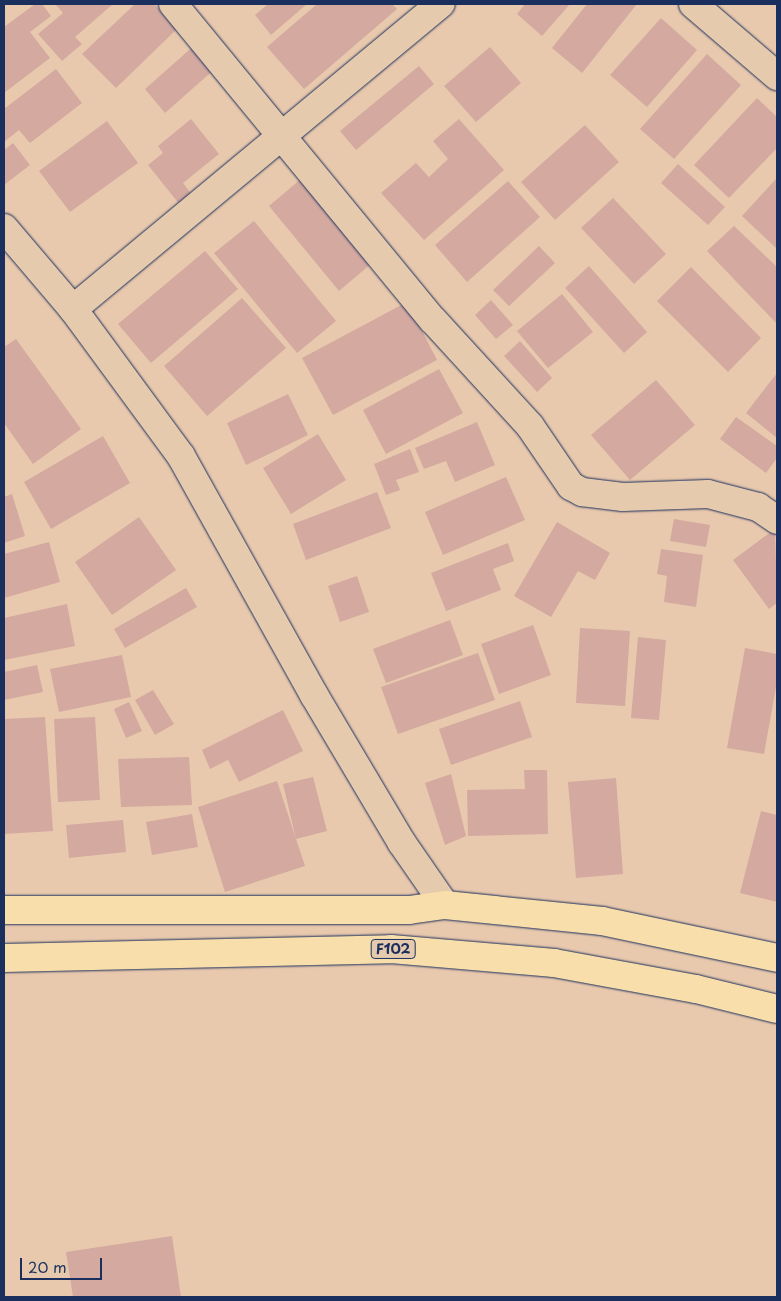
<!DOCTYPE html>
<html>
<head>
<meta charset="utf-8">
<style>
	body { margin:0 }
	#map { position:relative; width:781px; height:1301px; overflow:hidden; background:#e9c9ad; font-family:"Playpen Sans",sans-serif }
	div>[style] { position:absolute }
	.building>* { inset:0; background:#d3a9a0 }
	.roads { filter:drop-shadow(0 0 1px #1b2f5e) drop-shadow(0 0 1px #1b2f5e) }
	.minor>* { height:28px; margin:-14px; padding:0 14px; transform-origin:14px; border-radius:14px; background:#e5caad }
	.major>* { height:28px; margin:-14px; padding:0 14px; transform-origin:14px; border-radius:14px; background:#f8deab }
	span { translate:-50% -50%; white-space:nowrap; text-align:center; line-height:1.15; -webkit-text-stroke:4.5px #e5caad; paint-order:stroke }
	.shield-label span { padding:1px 4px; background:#e5caad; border:1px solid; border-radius:4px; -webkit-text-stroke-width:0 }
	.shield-label { font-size:14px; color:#1b2f5e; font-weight:700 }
	.frame { position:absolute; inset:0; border:5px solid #1b2f5e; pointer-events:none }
	.scale { position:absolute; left:20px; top:1258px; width:82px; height:22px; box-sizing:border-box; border:2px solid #1b2f5e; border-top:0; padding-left:6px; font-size:15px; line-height:18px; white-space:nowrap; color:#1b2f5e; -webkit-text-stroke:4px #e5caad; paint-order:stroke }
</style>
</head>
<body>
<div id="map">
	<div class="building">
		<div style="clip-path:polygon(35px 4px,42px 4px,51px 16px,30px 32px,50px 58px,4px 93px,4px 27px)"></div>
		<div style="clip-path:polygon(55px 4px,113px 4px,75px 37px,82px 44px,62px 61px,38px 34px,63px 13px)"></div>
		<div style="clip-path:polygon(135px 4px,154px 4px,178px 28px,116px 88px,82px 54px)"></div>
		<div style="clip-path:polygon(268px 4px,307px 4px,271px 35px,255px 15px)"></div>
		<div style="clip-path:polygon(317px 4px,392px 4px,397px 9px,304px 89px,267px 47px)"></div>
		<div style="clip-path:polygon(525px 4px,570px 4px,542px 36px,517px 14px)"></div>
		<div style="clip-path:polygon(587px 4px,637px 4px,582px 73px,552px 48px)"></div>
		<div style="clip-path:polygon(661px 18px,697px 50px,647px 107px,610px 75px)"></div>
		<div style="clip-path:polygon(197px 43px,217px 67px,165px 113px,145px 89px)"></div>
		<div style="clip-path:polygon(490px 47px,521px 83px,476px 122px,444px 86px)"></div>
		<div style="clip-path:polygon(707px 54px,741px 85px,674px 159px,640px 129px)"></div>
		<div style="clip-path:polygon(419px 66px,434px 84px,356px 150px,340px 131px)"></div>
		<div style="clip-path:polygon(56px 69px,82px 103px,30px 143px,19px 130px,4px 142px,4px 109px)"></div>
		<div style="clip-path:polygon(757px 98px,777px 117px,777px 148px,729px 198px,694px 165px)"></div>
		<div style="clip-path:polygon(191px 119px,219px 154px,183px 183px,196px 200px,184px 210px,148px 165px,163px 153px,158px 146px)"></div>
		<div style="clip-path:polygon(459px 119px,504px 170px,424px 240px,381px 193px,416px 163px,429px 177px,448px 159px,433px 141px)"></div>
		<div style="clip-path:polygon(107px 121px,138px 163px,70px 212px,39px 171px)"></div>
		<div style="clip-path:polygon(585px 125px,619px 162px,555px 220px,521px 182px)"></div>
		<div style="clip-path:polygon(13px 143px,30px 165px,4px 185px,4px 150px)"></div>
		<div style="clip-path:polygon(678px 164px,725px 207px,708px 225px,661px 183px)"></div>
		<div style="clip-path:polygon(302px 178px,372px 263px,339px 291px,269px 206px)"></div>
		<div style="clip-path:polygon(777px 178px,777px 249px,742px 216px)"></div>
		<div style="clip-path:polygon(508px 181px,540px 217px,467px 282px,435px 245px)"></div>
		<div style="clip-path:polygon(613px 198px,666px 254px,634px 284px,581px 228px)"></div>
		<div style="clip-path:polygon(254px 221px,336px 321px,297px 353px,214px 253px)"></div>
		<div style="clip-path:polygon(734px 226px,777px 267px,777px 324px,707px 251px)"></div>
		<div style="clip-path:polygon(539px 246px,555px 263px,509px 306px,493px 290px)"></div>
		<div style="clip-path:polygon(205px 251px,238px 289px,151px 363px,118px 324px)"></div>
		<div style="clip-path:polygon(589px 266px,647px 332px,624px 353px,565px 288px)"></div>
		<div style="clip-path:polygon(691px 267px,761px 338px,728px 372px,657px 301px)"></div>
		<div style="clip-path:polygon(562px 294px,593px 332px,548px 368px,517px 331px)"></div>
		<div style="clip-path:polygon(242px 298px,286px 348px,207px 416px,164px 366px)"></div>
		<div style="clip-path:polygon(491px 300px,513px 325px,496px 339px,475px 315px)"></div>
		<div style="clip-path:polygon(407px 302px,437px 360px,333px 415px,302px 358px)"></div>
		<div style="clip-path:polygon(16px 339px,81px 429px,33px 464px,4px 423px,4px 347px)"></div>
		<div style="clip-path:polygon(520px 341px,552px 378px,537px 392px,504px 356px)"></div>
		<div style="clip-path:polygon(439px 369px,463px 413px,386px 454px,363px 410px)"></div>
		<div style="clip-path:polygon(777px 373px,777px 438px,746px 413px)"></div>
		<div style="clip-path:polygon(656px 380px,695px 425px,630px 480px,591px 435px)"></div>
		<div style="clip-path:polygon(288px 394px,308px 435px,246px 465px,227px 423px)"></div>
		<div style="clip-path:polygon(736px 417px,777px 446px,777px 458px,766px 473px,720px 439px)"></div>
		<div style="clip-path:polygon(477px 422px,495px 465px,455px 482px,446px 461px,424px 469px,415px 448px)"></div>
		<div style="clip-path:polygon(318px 434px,346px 480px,291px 514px,263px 468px)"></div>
		<div style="clip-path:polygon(103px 436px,130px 483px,51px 529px,24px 482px)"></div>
		<div style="clip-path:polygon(410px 449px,419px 472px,396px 480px,400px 490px,386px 495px,374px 464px)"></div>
		<div style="clip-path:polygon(506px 477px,525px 520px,443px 555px,425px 512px)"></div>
		<div style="clip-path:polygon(377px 492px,391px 528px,306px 560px,293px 524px)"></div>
		<div style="clip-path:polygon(12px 494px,25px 536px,4px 543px,4px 497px)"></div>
		<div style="clip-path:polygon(139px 517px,176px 570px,112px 615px,75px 562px)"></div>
		<div style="clip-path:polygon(674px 519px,710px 525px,706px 547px,670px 541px)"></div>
		<div style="clip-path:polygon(557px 522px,610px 553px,595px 580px,578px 571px,551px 617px,514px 596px)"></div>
		<div style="clip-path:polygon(775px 529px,777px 603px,769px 609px,733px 560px)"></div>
		<div style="clip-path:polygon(49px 542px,60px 582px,4px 598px,4px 554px)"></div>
		<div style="clip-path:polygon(508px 543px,514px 561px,493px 569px,501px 590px,446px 611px,431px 573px)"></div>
		<div style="clip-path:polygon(661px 549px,703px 555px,696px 607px,664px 602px,667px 576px,657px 574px)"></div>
		<div style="clip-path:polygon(357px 576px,369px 612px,340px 622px,328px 586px)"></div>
		<div style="clip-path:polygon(186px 588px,197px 607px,125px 648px,114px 629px)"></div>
		<div style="clip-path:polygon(67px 604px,75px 646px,4px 660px,4px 618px)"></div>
		<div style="clip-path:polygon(450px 620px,463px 655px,386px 683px,373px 649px)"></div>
		<div style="clip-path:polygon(533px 625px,551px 675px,499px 694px,481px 644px)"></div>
		<div style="clip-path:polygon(580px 628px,630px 631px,625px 706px,576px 703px)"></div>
		<div style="clip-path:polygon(638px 637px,666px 640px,659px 720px,631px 718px)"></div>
		<div style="clip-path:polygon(745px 648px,777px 654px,777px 681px,764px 754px,727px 748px)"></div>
		<div style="clip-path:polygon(478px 653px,495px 700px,398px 734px,381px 687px)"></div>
		<div style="clip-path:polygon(122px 655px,131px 697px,59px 712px,50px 669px)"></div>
		<div style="clip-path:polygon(37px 665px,43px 692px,4px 700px,4px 672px)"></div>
		<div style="clip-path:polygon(153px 690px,174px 724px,155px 735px,135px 700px)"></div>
		<div style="clip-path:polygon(520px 701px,532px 737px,451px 765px,439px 729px)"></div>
		<div style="clip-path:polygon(129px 702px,142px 731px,126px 738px,114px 709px)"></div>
		<div style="clip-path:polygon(283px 710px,303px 751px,239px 782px,228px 760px,210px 769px,202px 750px)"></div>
		<div style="clip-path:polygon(45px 717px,53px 831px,4px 834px,4px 719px)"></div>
		<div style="clip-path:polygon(95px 717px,100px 800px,58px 802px,54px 719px)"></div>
		<div style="clip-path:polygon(189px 757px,192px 805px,121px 807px,118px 759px)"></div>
		<div style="clip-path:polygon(524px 770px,547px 770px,548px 834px,468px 836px,467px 790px,525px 789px)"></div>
		<div style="clip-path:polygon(451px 774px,466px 836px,445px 845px,425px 783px)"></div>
		<div style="clip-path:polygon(313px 777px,327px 831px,296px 839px,283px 784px)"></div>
		<div style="clip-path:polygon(616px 778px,623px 874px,576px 878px,568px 782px)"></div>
		<div style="clip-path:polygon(277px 781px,305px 866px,225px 892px,198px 807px)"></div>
		<div style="clip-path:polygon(761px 811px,777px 815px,777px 902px,740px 893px)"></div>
		<div style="clip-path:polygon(192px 814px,198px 847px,152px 855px,146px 822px)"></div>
		<div style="clip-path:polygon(123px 820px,126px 852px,69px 858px,66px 825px)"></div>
		<div style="clip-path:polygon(172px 1236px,181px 1297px,73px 1297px,66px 1252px)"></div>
	</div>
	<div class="roads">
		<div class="minor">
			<div style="left:173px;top:4px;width:409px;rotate:50.6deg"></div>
			<div style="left:433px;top:320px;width:144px;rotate:47.5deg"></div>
			<div style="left:530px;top:426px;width:73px;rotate:55.7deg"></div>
			<div style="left:571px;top:486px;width:13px;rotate:29deg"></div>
			<div style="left:582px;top:492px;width:41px;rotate:7deg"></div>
			<div style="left:623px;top:497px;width:85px;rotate:-2deg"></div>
			<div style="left:708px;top:494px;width:52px;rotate:14.6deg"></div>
			<div style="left:758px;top:507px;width:23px;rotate:34deg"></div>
			<div style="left:693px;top:4px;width:111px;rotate:40.6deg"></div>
			<div style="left:4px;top:228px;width:106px;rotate:49.6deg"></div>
			<div style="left:73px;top:309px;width:182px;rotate:53.7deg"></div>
			<div style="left:181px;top:456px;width:274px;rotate:60.9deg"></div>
			<div style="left:314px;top:695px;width:172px;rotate:59.3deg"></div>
			<div style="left:402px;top:843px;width:75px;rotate:55.3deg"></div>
			<div style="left:73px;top:309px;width:478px;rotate:-39.7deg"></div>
		</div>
		<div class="major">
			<div style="left:4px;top:910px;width:405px"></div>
			<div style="left:409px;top:910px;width:36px;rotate:-8deg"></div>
			<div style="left:445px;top:905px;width:158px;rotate:5.8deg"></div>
			<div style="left:602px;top:921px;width:179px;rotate:11.9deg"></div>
			<div style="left:4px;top:958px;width:387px;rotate:-1.3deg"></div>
			<div style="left:391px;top:949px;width:164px;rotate:4.9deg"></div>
			<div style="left:554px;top:963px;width:144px;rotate:10.4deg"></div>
			<div style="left:696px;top:989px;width:83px;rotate:13.9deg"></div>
		</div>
	</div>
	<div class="shield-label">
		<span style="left:393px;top:949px">F102</span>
	</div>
	<div class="frame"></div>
	<div class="scale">20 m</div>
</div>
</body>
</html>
